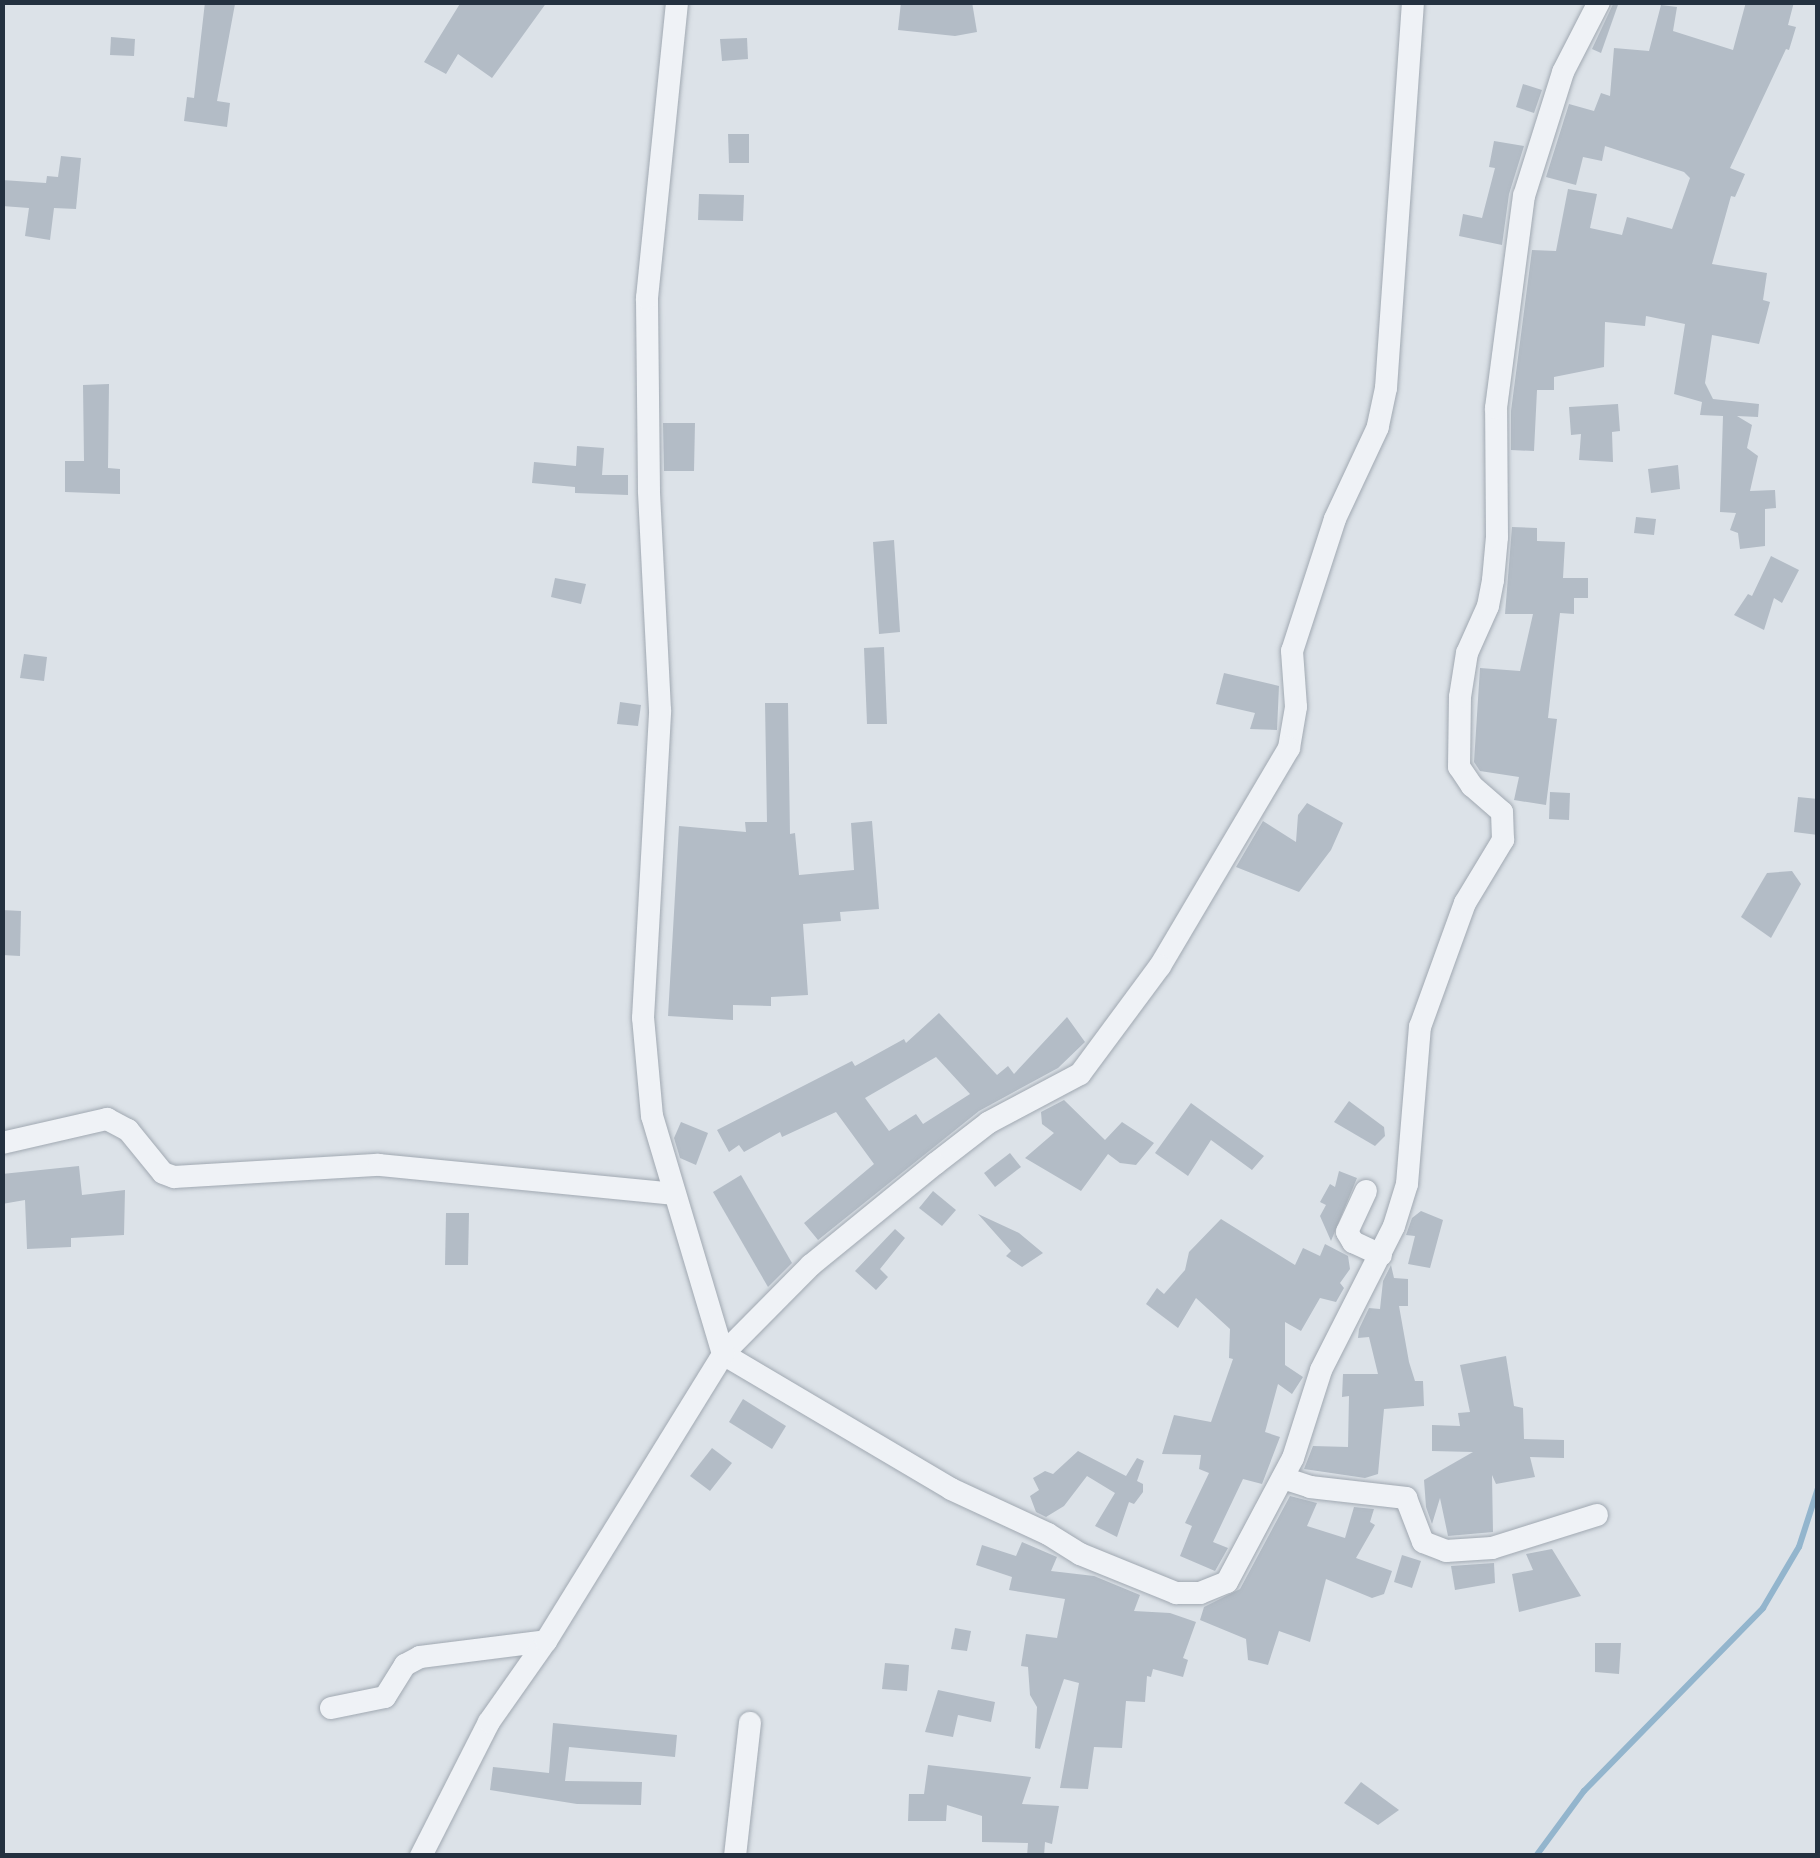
<!DOCTYPE html>
<html>
<head>
<meta charset="utf-8">
<style>
	body { margin:0 }
	#map { position:relative; width:1820px; height:1858px; overflow:hidden; background:#dce2e8; font-family:Rubik,sans-serif }
	div>[style] { position:absolute }
	.stream>* { height:6px; margin:-3px; padding:0 3px; transform-origin:3px; border-radius:3px; background:#93b5cd }
	.building>* { inset:0; background:#b3bcc6 }
	.roads { filter:drop-shadow(0 0 2px #a1a9b2) drop-shadow(0 0 2px #a1a9b2) }
	.minor>* { height:22px; margin:-11px; padding:0 11px; transform-origin:11px; border-radius:11px; background:#eff2f6 }
	span { translate:-50% -50%; white-space:nowrap; text-align:center; line-height:1.15; -webkit-text-stroke:9px #ecf1f6; paint-order:stroke }
	.frame { position:absolute; inset:0; border:5px solid #243140; pointer-events:none }
</style>
</head>
<body>
<div id="map">
	<div class="stream">
		<div style="left:1536px;top:1856px;width:81px;rotate:-53.6deg"></div>
		<div style="left:1584px;top:1791px;width:256px;rotate:-45.6deg"></div>
		<div style="left:1763px;top:1608px;width:71px;rotate:-59.5deg"></div>
		<div style="left:1799px;top:1547px;width:62px;rotate:-72.1deg"></div>
	</div>
	<div class="building">
		<div style="clip-path:polygon(205px 2px,235px 4px,217px 101px,230px 103px,227px 127px,184px 121px,187px 97px,194px 98px)"></div>
		<div style="clip-path:polygon(461px 2px,547px 2px,492px 78px,458px 54px,446px 74px,424px 62px)"></div>
		<div style="clip-path:polygon(901px 2px,972px 2px,977px 32px,955px 36px,898px 30px)"></div>
		<div style="clip-path:polygon(1614px 2px,1619px 2px,1601px 53px,1592px 49px)"></div>
		<div style="clip-path:polygon(1746px 2px,1794px 2px,1788px 25px,1796px 27px,1789px 50px,1786px 49px,1730px 168px,1745px 174px,1735px 197px,1731px 196px,1712px 264px,1767px 273px,1763px 300px,1770px 302px,1759px 344px,1712px 335px,1705px 383px,1713px 399px,1759px 404px,1758px 417px,1737px 416px,1752px 425px,1747px 448px,1758px 456px,1750px 491px,1775px 490px,1776px 508px,1765px 509px,1765px 546px,1740px 549px,1738px 533px,1730px 530px,1736px 513px,1720px 512px,1723px 416px,1700px 415px,1702px 402px,1674px 394px,1685px 324px,1646px 316px,1645px 326px,1605px 322px,1604px 367px,1554px 377px,1554px 390px,1537px 390px,1534px 451px,1511px 450px,1511px 411px,1532px 250px,1556px 251px,1568px 189px,1597px 194px,1590px 228px,1622px 235px,1627px 217px,1672px 229px,1690px 178px,1684px 172px,1605px 146px,1602px 161px,1583px 157px,1576px 185px,1546px 177px,1569px 104px,1594px 111px,1601px 93px,1610px 96px,1614px 48px,1649px 51px,1661px 5px,1677px 7px,1673px 31px,1733px 50px)"></div>
		<div style="clip-path:polygon(111px 37px,135px 39px,134px 56px,110px 55px)"></div>
		<div style="clip-path:polygon(747px 38px,748px 59px,722px 61px,720px 39px)"></div>
		<div style="clip-path:polygon(1523px 84px,1542px 90px,1534px 113px,1516px 107px)"></div>
		<div style="clip-path:polygon(728px 134px,749px 134px,749px 163px,729px 163px)"></div>
		<div style="clip-path:polygon(1494px 141px,1524px 146px,1509px 194px,1502px 245px,1459px 236px,1463px 214px,1482px 218px,1495px 168px,1489px 167px)"></div>
		<div style="clip-path:polygon(61px 156px,81px 158px,76px 209px,54px 208px,50px 240px,25px 236px,29px 208px,2px 206px,2px 180px,46px 183px,47px 176px,58px 177px)"></div>
		<div style="clip-path:polygon(699px 194px,744px 195px,743px 221px,698px 220px)"></div>
		<div style="clip-path:polygon(109px 384px,108px 468px,120px 469px,120px 494px,65px 492px,65px 461px,84px 461px,83px 385px)"></div>
		<div style="clip-path:polygon(1618px 404px,1620px 431px,1612px 432px,1613px 462px,1579px 460px,1581px 434px,1571px 435px,1569px 407px)"></div>
		<div style="clip-path:polygon(663px 423px,695px 423px,694px 471px,664px 471px)"></div>
		<div style="clip-path:polygon(577px 446px,604px 448px,602px 475px,628px 475px,628px 495px,575px 493px,575px 487px,532px 483px,534px 462px,576px 466px)"></div>
		<div style="clip-path:polygon(1678px 465px,1680px 489px,1651px 493px,1648px 469px)"></div>
		<div style="clip-path:polygon(1636px 517px,1656px 519px,1654px 535px,1634px 533px)"></div>
		<div style="clip-path:polygon(1512px 527px,1537px 528px,1537px 541px,1565px 542px,1563px 578px,1588px 578px,1588px 598px,1574px 598px,1574px 614px,1560px 613px,1548px 718px,1557px 719px,1546px 805px,1514px 800px,1519px 777px,1480px 771px,1474px 762px,1480px 668px,1520px 671px,1533px 614px,1505px 614px)"></div>
		<div style="clip-path:polygon(894px 540px,900px 632px,879px 634px,873px 542px)"></div>
		<div style="clip-path:polygon(1771px 556px,1799px 570px,1782px 603px,1774px 598px,1764px 630px,1734px 615px,1748px 594px,1752px 596px)"></div>
		<div style="clip-path:polygon(555px 578px,586px 584px,581px 604px,551px 597px)"></div>
		<div style="clip-path:polygon(884px 647px,887px 724px,867px 724px,864px 648px)"></div>
		<div style="clip-path:polygon(24px 654px,47px 657px,44px 681px,20px 678px)"></div>
		<div style="clip-path:polygon(1224px 673px,1279px 686px,1277px 730px,1250px 729px,1255px 713px,1216px 704px)"></div>
		<div style="clip-path:polygon(620px 702px,641px 705px,638px 726px,617px 724px)"></div>
		<div style="clip-path:polygon(765px 703px,788px 703px,790px 834px,795px 833px,799px 875px,854px 870px,851px 823px,872px 821px,879px 909px,840px 912px,841px 921px,803px 924px,808px 995px,771px 997px,771px 1006px,733px 1005px,733px 1020px,668px 1016px,679px 826px,746px 832px,745px 822px,767px 822px)"></div>
		<div style="clip-path:polygon(1550px 792px,1570px 793px,1569px 820px,1549px 819px)"></div>
		<div style="clip-path:polygon(1798px 797px,1818px 799px,1818px 835px,1794px 832px)"></div>
		<div style="clip-path:polygon(1307px 803px,1343px 823px,1331px 850px,1299px 892px,1236px 867px,1263px 821px,1296px 842px,1298px 815px)"></div>
		<div style="clip-path:polygon(1792px 871px,1801px 884px,1771px 938px,1741px 917px,1767px 873px)"></div>
		<div style="clip-path:polygon(2px 910px,21px 911px,20px 956px,2px 955px)"></div>
		<div style="clip-path:polygon(evenodd,939px 1013px,997px 1075px,1008px 1066px,1014px 1074px,1067px 1017px,1085px 1042px,1058px 1068px,979px 1111px,818px 1240px,804px 1223px,874px 1164px,836px 1112px,782px 1137px,780px 1132px,744px 1152px,739px 1145px,729px 1152px,717px 1130px,852px 1061px,855px 1066px,904px 1039px,906px 1043px,939px 1013px,936px 1057px,970px 1094px,923px 1124px,916px 1114px,889px 1131px,865px 1098px,936px 1057px)"></div>
		<div style="clip-path:polygon(1064px 1100px,1105px 1140px,1122px 1122px,1154px 1143px,1136px 1165px,1120px 1163px,1108px 1154px,1081px 1191px,1025px 1158px,1054px 1133px,1042px 1124px,1041px 1112px)"></div>
		<div style="clip-path:polygon(1349px 1101px,1384px 1127px,1385px 1136px,1375px 1146px,1334px 1122px)"></div>
		<div style="clip-path:polygon(1191px 1103px,1264px 1156px,1252px 1170px,1211px 1140px,1188px 1176px,1155px 1153px)"></div>
		<div style="clip-path:polygon(681px 1122px,708px 1133px,696px 1165px,680px 1158px,674px 1138px)"></div>
		<div style="clip-path:polygon(1010px 1153px,1021px 1167px,995px 1187px,984px 1173px)"></div>
		<div style="clip-path:polygon(79px 1166px,82px 1195px,125px 1190px,124px 1235px,71px 1238px,71px 1247px,27px 1249px,25px 1200px,2px 1204px,2px 1174px)"></div>
		<div style="clip-path:polygon(1339px 1171px,1357px 1178px,1331px 1241px,1320px 1216px,1326px 1205px,1320px 1202px,1330px 1184px,1335px 1187px)"></div>
		<div style="clip-path:polygon(741px 1175px,792px 1263px,768px 1287px,713px 1192px)"></div>
		<div style="clip-path:polygon(933px 1191px,956px 1210px,942px 1226px,919px 1208px)"></div>
		<div style="clip-path:polygon(1421px 1211px,1443px 1220px,1430px 1268px,1408px 1264px,1415px 1236px,1406px 1235px,1412px 1218px)"></div>
		<div style="clip-path:polygon(446px 1213px,469px 1213px,468px 1265px,445px 1265px)"></div>
		<div style="clip-path:polygon(978px 1214px,1019px 1233px,1043px 1253px,1022px 1267px,1006px 1256px,1011px 1251px)"></div>
		<div style="clip-path:polygon(1221px 1219px,1295px 1265px,1303px 1248px,1320px 1256px,1325px 1244px,1348px 1256px,1350px 1269px,1340px 1283px,1344px 1288px,1336px 1302px,1320px 1298px,1301px 1331px,1285px 1322px,1285px 1365px,1303px 1377px,1292px 1394px,1278px 1384px,1265px 1432px,1280px 1437px,1262px 1484px,1243px 1479px,1213px 1542px,1228px 1548px,1215px 1571px,1180px 1556px,1192px 1526px,1185px 1523px,1209px 1473px,1199px 1469px,1201px 1455px,1162px 1454px,1174px 1415px,1211px 1422px,1233px 1359px,1229px 1358px,1230px 1329px,1196px 1298px,1178px 1328px,1146px 1304px,1157px 1288px,1164px 1294px,1185px 1270px,1189px 1252px)"></div>
		<div style="clip-path:polygon(895px 1229px,905px 1238px,880px 1269px,888px 1277px,876px 1290px,855px 1271px)"></div>
		<div style="clip-path:polygon(1391px 1265px,1394px 1278px,1408px 1279px,1408px 1306px,1399px 1306px,1409px 1362px,1415px 1381px,1423px 1381px,1424px 1406px,1384px 1409px,1378px 1474px,1365px 1478px,1304px 1469px,1313px 1446px,1348px 1447px,1349px 1396px,1342px 1397px,1343px 1374px,1378px 1374px,1369px 1337px,1358px 1338px,1359px 1329px,1369px 1308px,1380px 1309px,1383px 1281px)"></div>
		<div style="clip-path:polygon(1506px 1356px,1514px 1406px,1523px 1408px,1524px 1439px,1564px 1440px,1564px 1458px,1530px 1457px,1535px 1477px,1496px 1484px,1492px 1475px,1493px 1532px,1448px 1536px,1440px 1498px,1432px 1524px,1426px 1507px,1424px 1480px,1473px 1452px,1432px 1451px,1432px 1425px,1460px 1426px,1458px 1413px,1470px 1412px,1460px 1365px)"></div>
		<div style="clip-path:polygon(743px 1399px,786px 1426px,772px 1449px,729px 1422px)"></div>
		<div style="clip-path:polygon(712px 1448px,732px 1463px,710px 1491px,690px 1476px)"></div>
		<div style="clip-path:polygon(1078px 1451px,1126px 1476px,1137px 1458px,1144px 1461px,1137px 1481px,1143px 1484px,1143px 1492px,1134px 1504px,1129px 1502px,1117px 1537px,1095px 1526px,1115px 1493px,1087px 1476px,1064px 1506px,1046px 1517px,1036px 1512px,1030px 1496px,1039px 1490px,1033px 1478px,1045px 1471px,1053px 1474px)"></div>
		<div style="clip-path:polygon(1290px 1496px,1317px 1503px,1307px 1526px,1345px 1538px,1354px 1507px,1374px 1509px,1370px 1522px,1375px 1525px,1356px 1558px,1392px 1571px,1384px 1594px,1372px 1598px,1326px 1579px,1310px 1642px,1279px 1631px,1268px 1665px,1248px 1660px,1246px 1639px,1200px 1620px,1204px 1607px,1240px 1589px)"></div>
		<div style="clip-path:polygon(1022px 1542px,1057px 1557px,1051px 1571px,1094px 1576px,1140px 1595px,1134px 1611px,1170px 1613px,1196px 1622px,1183px 1658px,1188px 1660px,1183px 1677px,1153px 1669px,1151px 1677px,1147px 1676px,1145px 1702px,1126px 1701px,1122px 1748px,1094px 1747px,1088px 1789px,1060px 1788px,1079px 1683px,1064px 1679px,1040px 1749px,1035px 1748px,1037px 1707px,1030px 1695px,1028px 1667px,1021px 1666px,1026px 1634px,1057px 1638px,1065px 1599px,1009px 1590px,1012px 1577px,976px 1565px,982px 1545px,1016px 1556px)"></div>
		<div style="clip-path:polygon(1552px 1549px,1581px 1596px,1519px 1612px,1512px 1574px,1533px 1570px,1526px 1554px)"></div>
		<div style="clip-path:polygon(1402px 1555px,1421px 1561px,1412px 1588px,1394px 1582px)"></div>
		<div style="clip-path:polygon(1494px 1563px,1495px 1583px,1455px 1590px,1451px 1566px)"></div>
		<div style="clip-path:polygon(955px 1628px,971px 1631px,967px 1651px,951px 1649px)"></div>
		<div style="clip-path:polygon(1595px 1643px,1621px 1643px,1619px 1674px,1595px 1672px)"></div>
		<div style="clip-path:polygon(885px 1663px,909px 1665px,907px 1691px,882px 1689px)"></div>
		<div style="clip-path:polygon(938px 1690px,995px 1702px,991px 1722px,958px 1715px,953px 1737px,925px 1732px)"></div>
		<div style="clip-path:polygon(553px 1723px,677px 1735px,675px 1757px,569px 1747px,565px 1781px,642px 1782px,641px 1805px,577px 1804px,490px 1790px,493px 1767px,549px 1773px)"></div>
		<div style="clip-path:polygon(928px 1765px,1031px 1777px,1022px 1804px,1059px 1806px,1052px 1844px,1045px 1842px,1044px 1856px,1027px 1856px,1028px 1843px,982px 1842px,982px 1816px,947px 1805px,946px 1821px,908px 1821px,909px 1794px,924px 1794px)"></div>
		<div style="clip-path:polygon(1361px 1782px,1399px 1810px,1378px 1825px,1344px 1803px)"></div>
	</div>
	<div class="roads">
		<div class="minor">
			<div style="left:1413px;top:2px;width:387px;rotate:94deg"></div>
			<div style="left:1386px;top:388px;width:40px;rotate:102deg"></div>
			<div style="left:1378px;top:427px;width:102px;rotate:115.1deg"></div>
			<div style="left:1335px;top:519px;width:139px;rotate:108deg"></div>
			<div style="left:1292px;top:651px;width:56px;rotate:85.9deg"></div>
			<div style="left:1296px;top:707px;width:42px;rotate:99.7deg"></div>
			<div style="left:1289px;top:748px;width:253px;rotate:120.6deg"></div>
			<div style="left:1160px;top:966px;width:134px;rotate:126.5deg"></div>
			<div style="left:1080px;top:1074px;width:104px;rotate:152deg"></div>
			<div style="left:988px;top:1123px;width:67px;rotate:142.3deg"></div>
			<div style="left:935px;top:1164px;width:160px;rotate:140.8deg"></div>
			<div style="left:811px;top:1265px;width:125px;rotate:134.7deg"></div>
			<div style="left:723px;top:1354px;width:265px;rotate:30.6deg"></div>
			<div style="left:951px;top:1489px;width:107px;rotate:24.9deg"></div>
			<div style="left:1048px;top:1534px;width:38px;rotate:32deg"></div>
			<div style="left:1080px;top:1554px;width:104px;rotate:22.1deg"></div>
			<div style="left:1176px;top:1593px;width:24px"></div>
			<div style="left:1200px;top:1593px;width:29px;rotate:-22deg"></div>
			<div style="left:1227px;top:1582px;width:140px;rotate:-62deg"></div>
			<div style="left:1293px;top:1458px;width:92px;rotate:-72.3deg"></div>
			<div style="left:1321px;top:1370px;width:161px;rotate:-63.1deg"></div>
			<div style="left:1394px;top:1226px;width:44px;rotate:-72.8deg"></div>
			<div style="left:1407px;top:1184px;width:158px;rotate:-85.3deg"></div>
			<div style="left:1420px;top:1027px;width:132px;rotate:-70.1deg"></div>
			<div style="left:1465px;top:903px;width:74px;rotate:-58.9deg"></div>
			<div style="left:1503px;top:840px;width:28px;rotate:-92deg"></div>
			<div style="left:1502px;top:812px;width:40px;rotate:-139deg"></div>
			<div style="left:1472px;top:786px;width:23px;rotate:-124deg"></div>
			<div style="left:1459px;top:767px;width:70px;rotate:-89.2deg"></div>
			<div style="left:1460px;top:697px;width:45px;rotate:-81deg"></div>
			<div style="left:1467px;top:653px;width:51px;rotate:-65.9deg"></div>
			<div style="left:1488px;top:606px;width:26px;rotate:-79deg"></div>
			<div style="left:1493px;top:580px;width:43px;rotate:-84.7deg"></div>
			<div style="left:1497px;top:537px;width:129px;rotate:-90.4deg"></div>
			<div style="left:1496px;top:408px;width:214px;rotate:-82.5deg"></div>
			<div style="left:1524px;top:196px;width:130px;rotate:-72.5deg"></div>
			<div style="left:1563px;top:72px;width:79px;rotate:-62.8deg"></div>
			<div style="left:2px;top:1143px;width:108px;rotate:-12.9deg"></div>
			<div style="left:107px;top:1119px;width:24px;rotate:28deg"></div>
			<div style="left:128px;top:1130px;width:55px;rotate:50.9deg"></div>
			<div style="left:163px;top:1173px;width:12px;rotate:20deg"></div>
			<div style="left:174px;top:1177px;width:205px;rotate:-3.4deg"></div>
			<div style="left:379px;top:1165px;width:297px;rotate:5.6deg"></div>
			<div style="left:1366px;top:1191px;width:45px;rotate:114.9deg"></div>
			<div style="left:1347px;top:1232px;width:12px;rotate:59deg"></div>
			<div style="left:1353px;top:1242px;width:31px;rotate:25deg"></div>
			<div style="left:1283px;top:1478px;width:28px;rotate:18deg"></div>
			<div style="left:1310px;top:1487px;width:97px;rotate:6.5deg"></div>
			<div style="left:1406px;top:1498px;width:47px;rotate:68.9deg"></div>
			<div style="left:1423px;top:1542px;width:25px;rotate:21deg"></div>
			<div style="left:1446px;top:1551px;width:46px;rotate:-3.7deg"></div>
			<div style="left:1492px;top:1548px;width:110px;rotate:-17.4deg"></div>
			<div style="left:331px;top:1708px;width:55px;rotate:-11.5deg"></div>
			<div style="left:385px;top:1697px;width:38px;rotate:-58deg"></div>
			<div style="left:405px;top:1665px;width:17px;rotate:-28deg"></div>
			<div style="left:420px;top:1657px;width:127px;rotate:-7.2deg"></div>
			<div style="left:421px;top:1856px;width:150px;rotate:-63.1deg"></div>
			<div style="left:489px;top:1722px;width:99px;rotate:-54.9deg"></div>
			<div style="left:546px;top:1641px;width:337px;rotate:-58.3deg"></div>
			<div style="left:723px;top:1354px;width:248px;rotate:-106.6deg"></div>
			<div style="left:652px;top:1116px;width:98px;rotate:-95.2deg"></div>
			<div style="left:643px;top:1018px;width:308px;rotate:-86.8deg"></div>
			<div style="left:660px;top:710px;width:219px;rotate:-92.9deg"></div>
			<div style="left:649px;top:491px;width:193px;rotate:-90.6deg"></div>
			<div style="left:647px;top:298px;width:298px;rotate:-84.2deg"></div>
			<div style="left:735px;top:1856px;width:134px;rotate:-83.6deg"></div>
		</div>
	</div>
	<div class="frame"></div>
</div>
</body>
</html>
